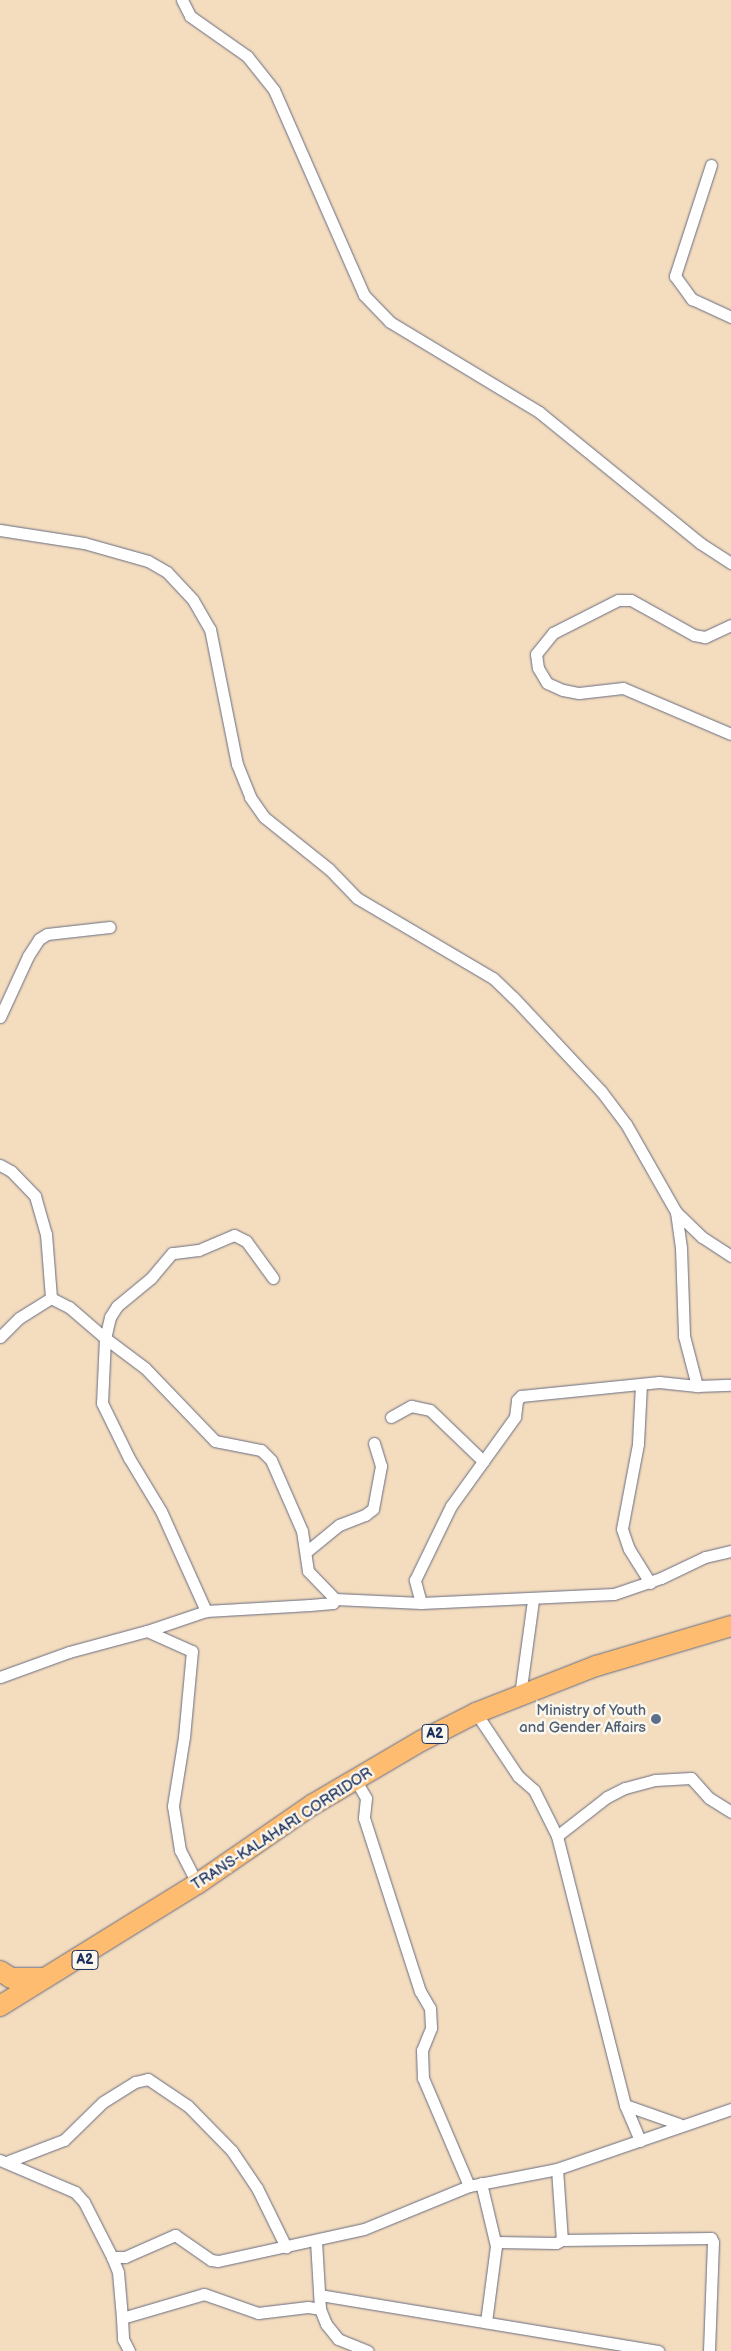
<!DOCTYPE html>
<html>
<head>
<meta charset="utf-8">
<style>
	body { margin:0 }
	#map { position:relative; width:731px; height:2351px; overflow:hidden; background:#f4dcbe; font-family:"Balsamiq Sans",sans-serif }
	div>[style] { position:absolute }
	.roads { filter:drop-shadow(0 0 1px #676c80) drop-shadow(0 0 1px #676c80) }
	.minor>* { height:11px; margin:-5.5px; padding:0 5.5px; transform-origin:5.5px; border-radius:5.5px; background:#fff }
	.trunk>* { height:20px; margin:-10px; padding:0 10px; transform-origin:10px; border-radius:10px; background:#febc70 }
	.dots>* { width:14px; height:14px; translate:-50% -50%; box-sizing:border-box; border:2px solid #fbf7ec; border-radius:50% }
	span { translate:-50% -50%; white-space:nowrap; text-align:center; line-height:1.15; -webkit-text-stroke:5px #fbf7ec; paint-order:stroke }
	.shield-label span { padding:1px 4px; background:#fbf7ec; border:1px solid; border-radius:4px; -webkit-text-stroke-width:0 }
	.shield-label { font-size:14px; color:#1b2f5e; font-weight:700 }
	.service-label { font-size:15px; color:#4e5e75 }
	.right { translate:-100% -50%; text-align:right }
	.street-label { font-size:15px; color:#1b2f5e }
</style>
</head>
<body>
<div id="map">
	<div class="roads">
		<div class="minor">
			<div style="left:182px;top:0;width:18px;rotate:63deg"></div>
			<div style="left:190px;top:16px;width:70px;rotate:35.1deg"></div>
			<div style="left:247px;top:56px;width:43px;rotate:51.5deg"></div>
			<div style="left:274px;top:90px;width:224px;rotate:66.3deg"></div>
			<div style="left:364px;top:295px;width:37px;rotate:46deg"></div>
			<div style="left:390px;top:322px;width:174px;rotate:31.1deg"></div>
			<div style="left:539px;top:412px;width:208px;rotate:39.1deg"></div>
			<div style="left:700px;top:543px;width:37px;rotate:33deg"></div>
			<div style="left:711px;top:165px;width:117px;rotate:108deg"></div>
			<div style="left:675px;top:276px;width:29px;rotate:54deg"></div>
			<div style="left:692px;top:299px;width:43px;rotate:24.8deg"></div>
			<div style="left:0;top:530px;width:85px;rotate:8.8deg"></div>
			<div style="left:84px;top:543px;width:66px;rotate:15.7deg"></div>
			<div style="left:148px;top:561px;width:22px;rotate:30deg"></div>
			<div style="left:167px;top:572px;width:38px;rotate:47deg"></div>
			<div style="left:193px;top:600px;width:34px;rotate:60deg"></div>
			<div style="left:210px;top:629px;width:138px;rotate:78.7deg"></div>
			<div style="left:237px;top:764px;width:35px;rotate:68deg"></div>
			<div style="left:250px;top:797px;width:24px;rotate:55deg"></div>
			<div style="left:264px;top:817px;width:83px;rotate:38.7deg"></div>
			<div style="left:329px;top:869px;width:40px;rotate:46deg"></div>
			<div style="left:357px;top:898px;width:158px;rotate:30.5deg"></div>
			<div style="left:493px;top:978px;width:28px;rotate:44deg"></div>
			<div style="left:513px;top:997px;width:129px;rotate:46.9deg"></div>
			<div style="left:601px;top:1091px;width:41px;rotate:52.9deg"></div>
			<div style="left:626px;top:1124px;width:101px;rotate:60.4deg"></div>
			<div style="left:676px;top:1212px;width:36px;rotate:44deg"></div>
			<div style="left:702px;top:1237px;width:35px;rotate:33deg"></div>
			<div style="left:731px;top:625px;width:29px;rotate:155deg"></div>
			<div style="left:705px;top:637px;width:11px;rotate:-170deg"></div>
			<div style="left:694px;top:635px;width:72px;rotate:-150.9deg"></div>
			<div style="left:631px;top:600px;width:13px;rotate:180deg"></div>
			<div style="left:618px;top:600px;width:73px;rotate:153.1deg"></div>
			<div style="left:553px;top:633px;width:27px;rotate:129deg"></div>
			<div style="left:536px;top:654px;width:14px;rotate:82deg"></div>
			<div style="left:538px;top:668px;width:17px;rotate:59deg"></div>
			<div style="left:547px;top:683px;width:17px;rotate:24deg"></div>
			<div style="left:563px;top:690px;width:16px;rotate:11deg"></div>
			<div style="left:579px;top:693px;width:44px;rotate:-6.5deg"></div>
			<div style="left:623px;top:688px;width:117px;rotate:23.1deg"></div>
			<div style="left:0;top:1017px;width:67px;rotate:-65.3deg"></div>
			<div style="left:28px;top:956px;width:20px;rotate:-57deg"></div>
			<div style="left:39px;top:939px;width:9px;rotate:-32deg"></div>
			<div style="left:47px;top:934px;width:63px;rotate:-6.3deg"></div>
			<div style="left:0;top:1165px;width:13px;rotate:29deg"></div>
			<div style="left:11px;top:1171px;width:35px;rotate:46deg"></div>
			<div style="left:35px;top:1196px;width:40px;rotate:74deg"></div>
			<div style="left:46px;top:1234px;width:64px;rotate:85.5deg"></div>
			<div style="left:51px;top:1298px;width:20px;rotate:27deg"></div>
			<div style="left:69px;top:1307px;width:48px;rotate:40.7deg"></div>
			<div style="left:105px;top:1338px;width:65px;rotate:92.6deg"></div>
			<div style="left:102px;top:1403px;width:61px;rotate:63.9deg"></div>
			<div style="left:129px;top:1458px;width:62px;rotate:58.9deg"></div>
			<div style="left:161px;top:1511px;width:110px;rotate:65.8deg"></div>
			<div style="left:676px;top:1212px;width:36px;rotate:82deg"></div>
			<div style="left:681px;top:1248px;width:88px;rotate:88deg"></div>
			<div style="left:684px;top:1336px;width:52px;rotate:75.4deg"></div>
			<div style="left:273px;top:1278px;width:46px;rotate:-126.1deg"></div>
			<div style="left:246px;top:1241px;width:13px;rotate:-153deg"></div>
			<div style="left:234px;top:1235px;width:39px;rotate:157deg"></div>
			<div style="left:198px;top:1250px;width:26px;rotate:173deg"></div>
			<div style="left:172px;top:1253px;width:33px;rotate:130deg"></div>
			<div style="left:151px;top:1278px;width:44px;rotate:140.5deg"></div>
			<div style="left:117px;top:1306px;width:13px;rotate:122deg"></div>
			<div style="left:110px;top:1317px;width:22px;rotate:103deg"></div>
			<div style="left:105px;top:1338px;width:50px;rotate:36.9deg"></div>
			<div style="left:145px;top:1368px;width:101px;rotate:46.2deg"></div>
			<div style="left:215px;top:1441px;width:47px;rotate:11.1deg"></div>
			<div style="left:261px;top:1450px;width:14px;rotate:45deg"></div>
			<div style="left:271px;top:1460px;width:77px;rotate:66.4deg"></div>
			<div style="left:302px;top:1531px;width:40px;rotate:81.5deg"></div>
			<div style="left:308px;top:1571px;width:39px;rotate:46deg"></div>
			<div style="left:0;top:1337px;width:27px;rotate:-45deg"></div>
			<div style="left:19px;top:1318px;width:38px;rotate:-32deg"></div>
			<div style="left:641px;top:1384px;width:60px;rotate:92.9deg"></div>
			<div style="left:638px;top:1444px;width:86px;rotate:100.7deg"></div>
			<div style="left:622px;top:1529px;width:21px;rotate:71deg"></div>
			<div style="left:629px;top:1549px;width:40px;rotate:58deg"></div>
			<div style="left:391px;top:1417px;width:23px;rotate:-29deg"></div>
			<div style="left:411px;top:1406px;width:19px;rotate:12deg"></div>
			<div style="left:430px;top:1410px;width:74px;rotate:43.9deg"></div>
			<div style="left:306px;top:1552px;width:43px;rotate:-39.3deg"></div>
			<div style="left:339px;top:1525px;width:28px;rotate:-21deg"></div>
			<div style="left:365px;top:1515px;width:10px;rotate:-37deg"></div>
			<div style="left:373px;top:1509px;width:44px;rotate:-79.5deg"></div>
			<div style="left:381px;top:1466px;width:24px;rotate:-107deg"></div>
			<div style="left:421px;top:1603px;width:24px;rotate:-105deg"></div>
			<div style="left:415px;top:1580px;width:82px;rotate:-64.1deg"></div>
			<div style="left:451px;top:1506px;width:110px;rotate:-54.3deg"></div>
			<div style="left:515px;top:1417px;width:17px;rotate:-83deg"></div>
			<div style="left:517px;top:1400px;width:6px;rotate:-45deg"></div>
			<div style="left:521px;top:1396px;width:139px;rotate:-5.8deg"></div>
			<div style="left:659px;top:1382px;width:38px;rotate:6deg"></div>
			<div style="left:697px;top:1386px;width:34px;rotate:-2deg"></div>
			<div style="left:147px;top:1631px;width:49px;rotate:24deg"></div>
			<div style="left:192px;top:1651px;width:86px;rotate:95.3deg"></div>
			<div style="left:184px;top:1737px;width:70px;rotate:99.1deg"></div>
			<div style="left:173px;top:1806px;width:45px;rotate:81deg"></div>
			<div style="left:180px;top:1850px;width:38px;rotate:63deg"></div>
			<div style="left:0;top:1677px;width:73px;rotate:-19.9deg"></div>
			<div style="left:69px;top:1652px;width:81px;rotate:-15.1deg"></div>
			<div style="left:147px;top:1631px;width:62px;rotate:-18.7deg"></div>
			<div style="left:206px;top:1611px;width:104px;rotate:-3.3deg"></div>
			<div style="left:310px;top:1605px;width:23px;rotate:-5deg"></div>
			<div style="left:333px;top:1603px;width:4px;rotate:-63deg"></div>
			<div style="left:335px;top:1599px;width:86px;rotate:2.7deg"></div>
			<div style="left:421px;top:1603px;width:193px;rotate:-2.7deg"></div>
			<div style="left:614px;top:1594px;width:50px;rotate:-18.8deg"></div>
			<div style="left:661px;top:1578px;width:49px;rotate:-25.5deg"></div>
			<div style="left:705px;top:1557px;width:27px;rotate:-13deg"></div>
			<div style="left:520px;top:1695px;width:96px;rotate:-82.2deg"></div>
			<div style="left:476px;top:1713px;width:76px;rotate:56.3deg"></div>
			<div style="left:518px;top:1776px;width:21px;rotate:41deg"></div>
			<div style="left:534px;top:1790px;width:51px;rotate:63.4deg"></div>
			<div style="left:557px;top:1836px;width:277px;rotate:75.8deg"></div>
			<div style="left:625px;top:2105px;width:39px;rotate:67deg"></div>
			<div style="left:355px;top:1779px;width:22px;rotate:60deg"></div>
			<div style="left:366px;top:1798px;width:20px;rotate:96deg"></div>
			<div style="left:364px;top:1818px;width:182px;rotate:72.1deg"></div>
			<div style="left:420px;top:1991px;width:20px;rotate:60deg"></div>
			<div style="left:430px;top:2008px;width:20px;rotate:87deg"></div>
			<div style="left:431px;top:2028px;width:24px;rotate:112deg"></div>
			<div style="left:422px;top:2050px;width:28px;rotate:88deg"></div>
			<div style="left:423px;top:2078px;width:117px;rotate:66.9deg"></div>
			<div style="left:557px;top:1836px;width:63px;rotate:-38deg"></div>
			<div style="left:607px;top:1797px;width:20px;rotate:-27deg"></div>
			<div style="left:625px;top:1788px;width:31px;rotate:-15deg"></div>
			<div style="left:655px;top:1780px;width:36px;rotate:-3deg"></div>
			<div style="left:691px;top:1778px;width:27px;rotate:48deg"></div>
			<div style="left:709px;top:1798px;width:26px;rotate:32deg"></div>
			<div style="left:625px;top:2105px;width:57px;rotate:19.4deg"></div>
			<div style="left:0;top:2160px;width:82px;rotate:23.1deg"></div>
			<div style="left:75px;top:2192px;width:13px;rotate:48deg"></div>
			<div style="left:84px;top:2202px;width:62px;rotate:63deg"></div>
			<div style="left:112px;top:2257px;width:13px"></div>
			<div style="left:125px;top:2257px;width:55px;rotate:-23.7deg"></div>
			<div style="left:175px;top:2235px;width:44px;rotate:34.8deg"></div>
			<div style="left:211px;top:2260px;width:7px;rotate:8deg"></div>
			<div style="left:218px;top:2261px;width:149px;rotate:-12.4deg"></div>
			<div style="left:364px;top:2229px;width:113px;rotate:-22.3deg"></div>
			<div style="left:469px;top:2186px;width:90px;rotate:-10.9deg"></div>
			<div style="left:557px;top:2169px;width:184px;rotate:-19deg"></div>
			<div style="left:9px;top:2161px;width:59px;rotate:-20.9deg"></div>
			<div style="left:64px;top:2140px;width:54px;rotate:-44.3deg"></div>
			<div style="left:103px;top:2102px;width:38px;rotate:-32deg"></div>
			<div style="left:135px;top:2082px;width:13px;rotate:-13deg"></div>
			<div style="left:148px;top:2079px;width:48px;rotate:34deg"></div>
			<div style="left:188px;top:2106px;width:63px;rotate:45.6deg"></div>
			<div style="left:232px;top:2151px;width:45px;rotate:56deg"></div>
			<div style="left:257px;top:2188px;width:66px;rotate:63.8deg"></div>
			<div style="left:557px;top:2169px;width:71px;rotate:86deg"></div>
			<div style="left:481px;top:2183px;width:65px;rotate:76.6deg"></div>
			<div style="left:496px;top:2246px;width:77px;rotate:97.5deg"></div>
			<div style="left:316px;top:2241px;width:68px;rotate:86.6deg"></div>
			<div style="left:320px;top:2309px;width:16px;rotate:68deg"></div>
			<div style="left:326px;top:2324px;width:19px;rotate:51deg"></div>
			<div style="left:338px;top:2339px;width:32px;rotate:22deg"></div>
			<div style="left:496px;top:2242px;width:60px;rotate:1deg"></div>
			<div style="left:556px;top:2243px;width:7px;rotate:-27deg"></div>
			<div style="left:562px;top:2240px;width:149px;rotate:-0.8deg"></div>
			<div style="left:711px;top:2238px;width:4px;rotate:63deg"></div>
			<div style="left:713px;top:2242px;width:109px;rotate:92.1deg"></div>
			<div style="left:112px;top:2257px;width:16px;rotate:68deg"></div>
			<div style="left:118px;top:2272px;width:46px;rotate:85deg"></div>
			<div style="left:122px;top:2318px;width:85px;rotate:-16.3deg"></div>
			<div style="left:204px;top:2294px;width:57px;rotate:19.4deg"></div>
			<div style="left:258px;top:2313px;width:50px;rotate:-6.8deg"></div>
			<div style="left:308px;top:2307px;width:12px;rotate:9deg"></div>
			<div style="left:320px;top:2295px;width:343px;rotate:9.4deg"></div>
			<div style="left:122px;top:2318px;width:21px;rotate:87deg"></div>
			<div style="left:123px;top:2339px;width:13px;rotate:63deg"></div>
		</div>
		<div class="trunk">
			<div style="left:0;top:1971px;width:13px;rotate:32deg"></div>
			<div style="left:11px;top:1978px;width:32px"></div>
			<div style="left:0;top:2006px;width:232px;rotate:-31.8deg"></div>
			<div style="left:197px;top:1884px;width:140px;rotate:-34.5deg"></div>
			<div style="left:312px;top:1805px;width:126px;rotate:-30.4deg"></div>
			<div style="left:421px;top:1741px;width:62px;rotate:-27deg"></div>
			<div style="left:476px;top:1713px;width:129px;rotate:-21.4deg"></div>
			<div style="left:596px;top:1666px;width:141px;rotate:-16.5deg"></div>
		</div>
	</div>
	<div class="dots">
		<div style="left:656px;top:1719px;background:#5c6f8a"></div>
	</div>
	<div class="shield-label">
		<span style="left:435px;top:1734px">A2</span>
		<span style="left:85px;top:1960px">A2</span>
	</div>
	<div class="service-label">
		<span class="right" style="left:646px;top:1719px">Ministry of Youth<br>and Gender Affairs</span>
	</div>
	<div class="street-label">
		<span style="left:282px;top:1829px;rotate:-33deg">TRANS-KALAHARI CORRIDOR</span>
	</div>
</div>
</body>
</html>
